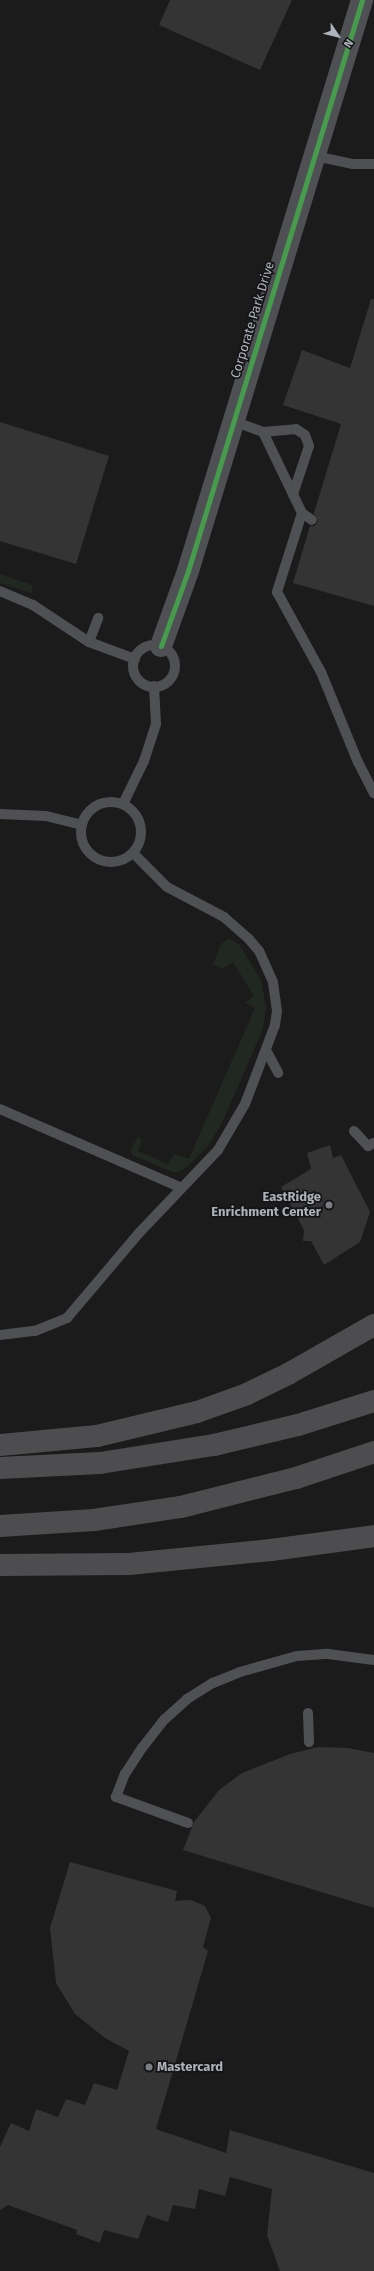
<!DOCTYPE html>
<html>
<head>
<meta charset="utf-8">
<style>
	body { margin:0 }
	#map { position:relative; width:374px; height:2271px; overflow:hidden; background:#1b1b1b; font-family:"Fira Sans",sans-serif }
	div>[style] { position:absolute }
	.green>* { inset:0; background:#212822 }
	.building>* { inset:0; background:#343435 }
	.service>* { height:10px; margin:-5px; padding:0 5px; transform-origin:5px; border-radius:5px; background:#4f5054 }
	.service>.ring { margin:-5px; padding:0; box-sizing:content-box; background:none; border:10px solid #4f5054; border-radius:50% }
	.tertiary>* { height:22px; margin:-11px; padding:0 11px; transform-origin:11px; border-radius:11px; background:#4f5054 }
	.motorway>* { height:22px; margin:-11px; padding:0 11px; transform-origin:11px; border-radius:11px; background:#4d4d50 }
	.cycleway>* { height:5px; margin:-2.5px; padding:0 2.5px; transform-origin:2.5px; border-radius:2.5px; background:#469c4c }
	.dots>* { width:11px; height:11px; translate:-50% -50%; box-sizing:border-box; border:2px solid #151517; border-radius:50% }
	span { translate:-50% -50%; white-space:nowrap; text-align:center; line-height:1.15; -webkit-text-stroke:3.5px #151517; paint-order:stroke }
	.street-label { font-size:13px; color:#adb2bb }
	.poi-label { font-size:13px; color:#adb2bb; font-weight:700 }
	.right { translate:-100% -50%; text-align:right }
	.left { translate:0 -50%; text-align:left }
	.north { position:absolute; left:318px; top:16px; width:40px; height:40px; -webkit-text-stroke:3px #151517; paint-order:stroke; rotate:125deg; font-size:11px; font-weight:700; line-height:16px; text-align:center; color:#adb2bb }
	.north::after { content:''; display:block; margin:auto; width:14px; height:18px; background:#adb2bb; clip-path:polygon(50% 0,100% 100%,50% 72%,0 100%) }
</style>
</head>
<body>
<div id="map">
	<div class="green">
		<div style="clip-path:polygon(0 574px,32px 585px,32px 593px,0 583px)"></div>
		<div style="clip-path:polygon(229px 939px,239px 944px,261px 980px,266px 1008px,263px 1029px,221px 1125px,207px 1147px,189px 1165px,179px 1172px,173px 1172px,134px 1156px,130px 1151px,138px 1137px,142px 1141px,138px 1151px,168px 1164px,174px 1154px,189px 1159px,255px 1008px,245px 1003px,254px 996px,233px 962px,222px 969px,213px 964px,221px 944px)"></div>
	</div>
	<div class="building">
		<div style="clip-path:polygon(170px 0,292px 0,260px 70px,159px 25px)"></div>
		<div style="clip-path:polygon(371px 299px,374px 299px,374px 606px,293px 583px,310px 526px,315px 526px,318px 521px,314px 513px,341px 424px,283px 405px,302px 350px,350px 368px)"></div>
		<div style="clip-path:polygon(0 422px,109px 456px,76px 564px,0 541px)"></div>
		<div style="clip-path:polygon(330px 1145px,333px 1158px,341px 1155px,370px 1212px,360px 1242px,324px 1265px,311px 1241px,303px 1241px,304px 1230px,281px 1187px,311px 1169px,307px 1153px)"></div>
		<div style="clip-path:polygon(318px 1747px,348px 1748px,374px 1753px,374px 1908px,183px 1850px,194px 1822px,219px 1790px,242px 1773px,290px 1754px)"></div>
		<div style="clip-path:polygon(70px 1862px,177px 1891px,175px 1901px,191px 1900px,205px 1906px,211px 1918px,203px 1947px,208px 1951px,156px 2129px,226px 2153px,230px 2130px,374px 2173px,374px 2271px,280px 2271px,267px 2235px,272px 2189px,230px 2177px,225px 2196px,199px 2189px,195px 2209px,173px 2205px,168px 2222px,147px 2215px,138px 2239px,104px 2230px,100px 2243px,76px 2234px,77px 2230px,8px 2205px,0 2210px,0 2147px,11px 2123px,29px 2131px,36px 2109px,58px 2117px,66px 2099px,85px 2105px,94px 2083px,117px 2090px,129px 2051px,105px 2038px,75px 2014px,56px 1983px,50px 1928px)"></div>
	</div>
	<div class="service">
		<div style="left:315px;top:156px;width:39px;rotate:12deg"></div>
		<div style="left:353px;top:164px;width:21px"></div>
		<div style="left:233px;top:421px;width:32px;rotate:20deg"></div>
		<div style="left:263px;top:432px;width:90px;rotate:64.3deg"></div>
		<div style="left:302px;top:513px;width:83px;rotate:107.6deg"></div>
		<div style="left:277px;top:592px;width:91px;rotate:61.2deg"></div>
		<div style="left:321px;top:672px;width:97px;rotate:67.7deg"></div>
		<div style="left:358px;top:762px;width:35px;rotate:63deg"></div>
		<div style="left:263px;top:432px;width:33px;rotate:-5deg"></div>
		<div style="left:296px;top:429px;width:11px;rotate:34deg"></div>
		<div style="left:305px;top:435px;width:12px;rotate:70deg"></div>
		<div style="left:309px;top:446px;width:51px;rotate:108.4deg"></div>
		<div style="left:302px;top:513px;width:12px;rotate:35deg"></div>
		<div style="left:0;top:591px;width:36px;rotate:23deg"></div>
		<div style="left:33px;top:605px;width:67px;rotate:33.5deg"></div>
		<div style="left:89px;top:642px;width:49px;rotate:20.3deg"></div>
		<div style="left:89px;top:642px;width:26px;rotate:-69deg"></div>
		<div class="ring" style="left:133px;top:645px;width:32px;height:32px"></div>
		<div class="ring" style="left:81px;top:802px;width:50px;height:50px"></div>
		<div style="left:123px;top:804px;width:48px;rotate:-64deg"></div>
		<div style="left:144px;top:761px;width:39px;rotate:-72deg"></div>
		<div style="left:156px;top:724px;width:38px;rotate:-93deg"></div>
		<div style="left:0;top:814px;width:46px;rotate:2.5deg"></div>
		<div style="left:46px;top:816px;width:37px;rotate:14deg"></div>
		<div style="left:266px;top:1050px;width:26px;rotate:62deg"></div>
		<div style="left:0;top:1109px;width:198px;rotate:23.5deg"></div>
		<div style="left:354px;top:1131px;width:21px;rotate:47deg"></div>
		<div style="left:368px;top:1146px;width:7px;rotate:-27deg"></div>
		<div style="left:0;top:1335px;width:35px;rotate:-7deg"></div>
		<div style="left:35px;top:1331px;width:35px;rotate:-22deg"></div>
		<div style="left:67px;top:1318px;width:111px;rotate:-49.7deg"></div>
		<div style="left:139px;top:1233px;width:115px;rotate:-46.4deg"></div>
		<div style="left:218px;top:1150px;width:53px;rotate:-59.6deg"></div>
		<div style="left:245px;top:1104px;width:85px;rotate:-69.2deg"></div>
		<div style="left:275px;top:1025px;width:14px;rotate:-82deg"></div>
		<div style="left:277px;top:1011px;width:29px;rotate:-98deg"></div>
		<div style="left:273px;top:982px;width:34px;rotate:-114deg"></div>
		<div style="left:259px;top:951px;width:16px;rotate:-130deg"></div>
		<div style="left:249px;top:939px;width:33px;rotate:-139deg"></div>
		<div style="left:224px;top:917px;width:64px;rotate:-152.2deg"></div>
		<div style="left:167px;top:887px;width:48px;rotate:-135deg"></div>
		<div style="left:308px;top:1713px;width:29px;rotate:88deg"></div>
		<div style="left:188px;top:1823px;width:77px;rotate:-160.1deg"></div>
		<div style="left:116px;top:1797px;width:25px;rotate:-69deg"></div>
		<div style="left:125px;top:1774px;width:31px;rotate:-57deg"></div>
		<div style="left:142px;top:1748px;width:37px;rotate:-52deg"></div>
		<div style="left:165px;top:1719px;width:30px;rotate:-42deg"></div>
		<div style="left:187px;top:1699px;width:31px;rotate:-32deg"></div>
		<div style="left:213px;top:1683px;width:29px;rotate:-22deg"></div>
		<div style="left:240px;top:1672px;width:59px;rotate:-15.7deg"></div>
		<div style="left:297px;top:1656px;width:31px;rotate:-4deg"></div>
		<div style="left:328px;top:1654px;width:46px;rotate:7.4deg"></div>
	</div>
	<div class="tertiary">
		<div style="left:161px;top:646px;width:80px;rotate:-70.2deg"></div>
		<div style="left:188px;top:571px;width:597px;rotate:-73.05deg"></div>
	</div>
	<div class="motorway">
		<div style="left:0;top:1445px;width:97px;rotate:-5.3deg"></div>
		<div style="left:97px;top:1436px;width:103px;rotate:-13.5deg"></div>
		<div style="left:197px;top:1412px;width:53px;rotate:-19.8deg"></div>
		<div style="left:247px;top:1394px;width:46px;rotate:-26deg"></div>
		<div style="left:288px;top:1374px;width:99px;rotate:-29.7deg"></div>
		<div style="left:0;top:1468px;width:100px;rotate:-2.9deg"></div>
		<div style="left:100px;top:1463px;width:115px;rotate:-9deg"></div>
		<div style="left:214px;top:1445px;width:86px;rotate:-13.4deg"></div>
		<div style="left:298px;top:1425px;width:80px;rotate:-17.5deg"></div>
		<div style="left:0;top:1526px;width:94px;rotate:-3.7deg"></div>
		<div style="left:94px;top:1520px;width:88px;rotate:-8.5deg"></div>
		<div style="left:181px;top:1507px;width:119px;rotate:-14.2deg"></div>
		<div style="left:296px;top:1478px;width:82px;rotate:-18.4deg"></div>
		<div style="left:0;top:1565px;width:129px;rotate:-0.4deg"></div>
		<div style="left:129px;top:1564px;width:143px;rotate:-5.6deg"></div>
		<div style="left:271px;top:1550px;width:104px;rotate:-7.7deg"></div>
	</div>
	<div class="cycleway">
		<div style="left:161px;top:646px;width:80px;rotate:-70.2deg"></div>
		<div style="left:188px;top:571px;width:597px;rotate:-73.05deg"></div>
	</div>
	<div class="dots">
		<div style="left:329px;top:1205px;background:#7a7d83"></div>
		<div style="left:149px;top:2067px;background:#7a7d83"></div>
	</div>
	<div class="street-label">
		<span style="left:253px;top:320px;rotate:-73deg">Corporate Park Drive</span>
	</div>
	<div class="poi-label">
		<span class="right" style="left:321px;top:1205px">EastRidge<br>Enrichment Center</span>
		<span class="left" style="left:157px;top:2067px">Mastercard</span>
	</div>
	<div class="north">N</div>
</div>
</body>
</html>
